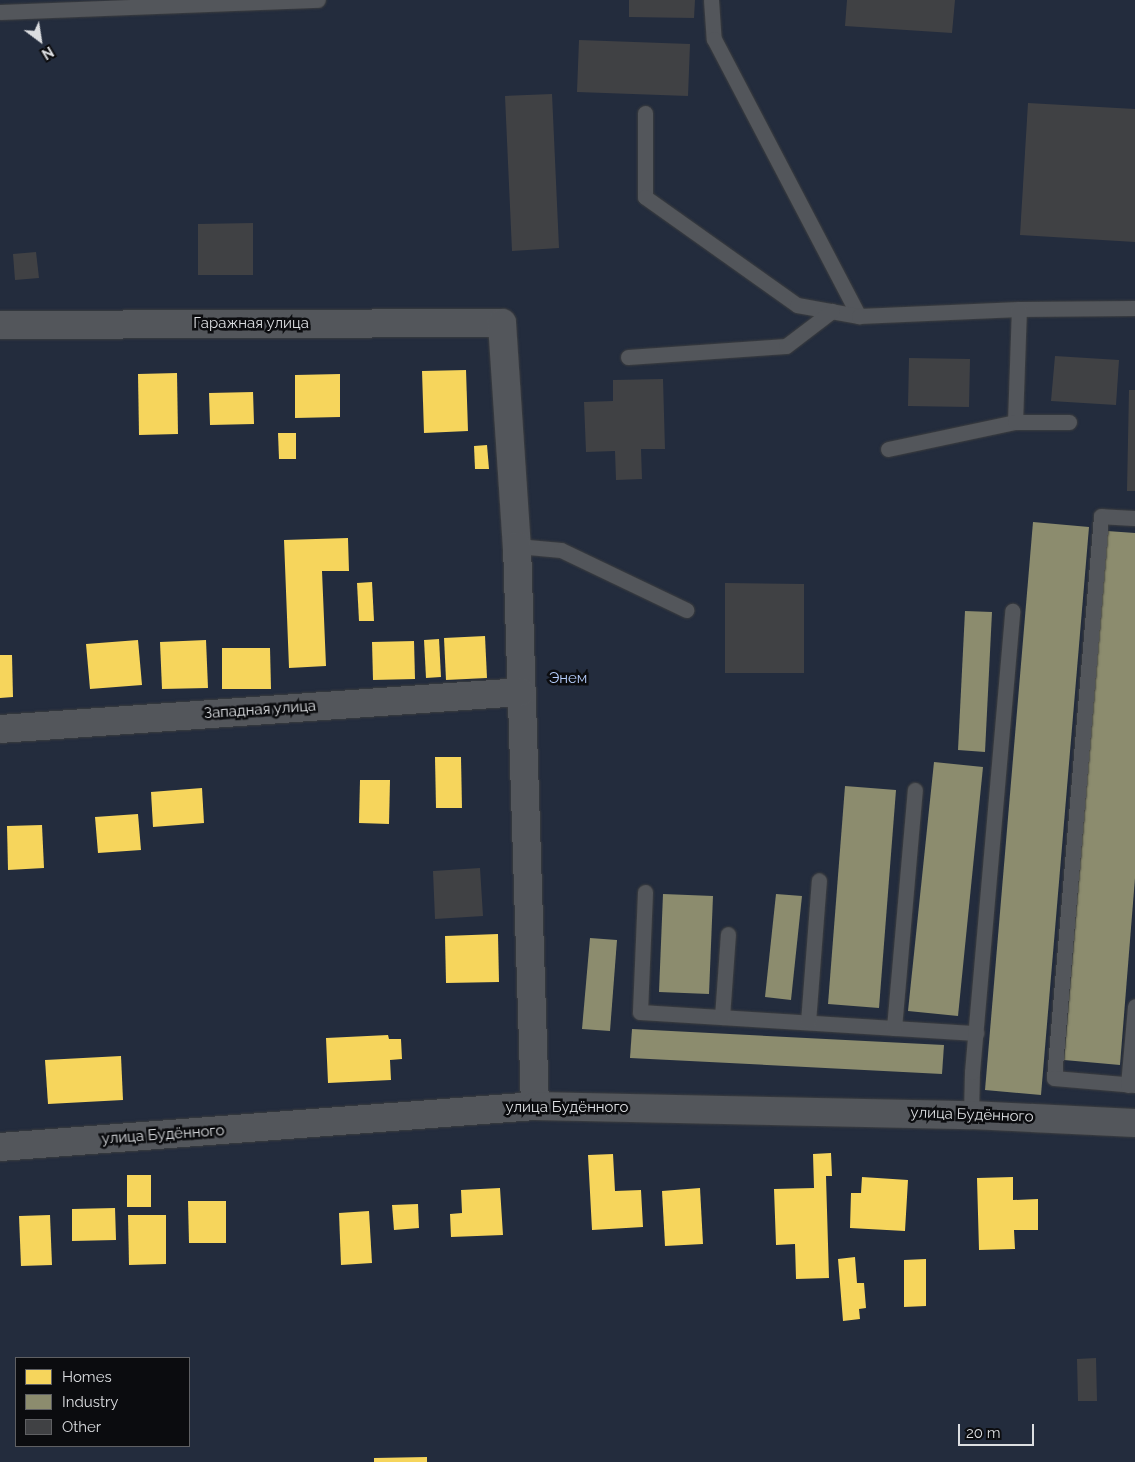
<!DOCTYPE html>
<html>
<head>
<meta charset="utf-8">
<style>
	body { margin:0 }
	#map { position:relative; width:1135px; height:1462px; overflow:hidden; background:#222426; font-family:Raleway,sans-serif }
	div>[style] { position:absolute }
	.green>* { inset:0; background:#232c3d }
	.homes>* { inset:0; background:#f6d55c }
	.industry>* { inset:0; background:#8c8c6e }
	.building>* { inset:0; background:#404144 }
	.roads { filter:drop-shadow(0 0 1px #3d3e3f) drop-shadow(0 0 1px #3d3e3f) }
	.service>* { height:15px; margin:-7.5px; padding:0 7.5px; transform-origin:7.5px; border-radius:7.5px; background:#53565b }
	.minor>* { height:28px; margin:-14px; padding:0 14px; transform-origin:14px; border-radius:14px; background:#53565b }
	span { translate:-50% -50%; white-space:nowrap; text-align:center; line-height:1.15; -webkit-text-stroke:5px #0b0c0f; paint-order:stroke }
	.street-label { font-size:15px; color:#dcdee1 }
	.park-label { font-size:15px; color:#b5cdfb }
	.legend { position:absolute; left:15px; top:1357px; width:175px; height:90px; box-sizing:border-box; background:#0b0c0f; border:1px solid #5f6063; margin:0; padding:6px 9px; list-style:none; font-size:15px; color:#dcdee1 }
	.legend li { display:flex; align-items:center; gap:10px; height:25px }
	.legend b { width:25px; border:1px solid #5f6063 }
	.north { position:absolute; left:15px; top:15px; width:50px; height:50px; -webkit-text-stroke:4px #0b0c0f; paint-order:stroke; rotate:149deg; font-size:14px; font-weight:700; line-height:20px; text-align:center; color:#dcdee1 }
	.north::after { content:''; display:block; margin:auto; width:18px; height:22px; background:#dcdee1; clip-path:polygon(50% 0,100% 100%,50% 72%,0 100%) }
	.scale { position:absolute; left:958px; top:1424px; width:76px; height:22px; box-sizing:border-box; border:2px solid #dcdee1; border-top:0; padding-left:6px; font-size:15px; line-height:18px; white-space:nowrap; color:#dcdee1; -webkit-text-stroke:4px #0b0c0f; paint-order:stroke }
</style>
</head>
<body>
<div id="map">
	<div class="green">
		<div style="clip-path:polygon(evenodd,0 0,1135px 0,1135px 1462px,0 1462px,0 0,16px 1358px,189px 1358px,189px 1446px,16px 1446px,16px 1358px)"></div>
	</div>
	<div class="homes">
		<div style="clip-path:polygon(466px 370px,468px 431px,424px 433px,422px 371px)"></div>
		<div style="clip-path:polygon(177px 373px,178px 434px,139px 435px,138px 374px)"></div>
		<div style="clip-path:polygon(340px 374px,340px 417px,295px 418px,295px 375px)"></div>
		<div style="clip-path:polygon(253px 392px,254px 424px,210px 425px,209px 393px)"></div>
		<div style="clip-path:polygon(278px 433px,296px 433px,296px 459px,279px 459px)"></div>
		<div style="clip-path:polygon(487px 445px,489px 469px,475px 469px,474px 446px)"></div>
		<div style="clip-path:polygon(348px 538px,349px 571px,322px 571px,326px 666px,289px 668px,284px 540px)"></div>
		<div style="clip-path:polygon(372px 582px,374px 621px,359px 621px,357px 583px)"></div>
		<div style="clip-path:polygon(485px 636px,487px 678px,446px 680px,444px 638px)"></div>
		<div style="clip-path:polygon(439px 639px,441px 677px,426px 678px,424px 640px)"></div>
		<div style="clip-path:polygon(138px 640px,142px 685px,90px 689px,86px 644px)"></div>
		<div style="clip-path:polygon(206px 640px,208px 688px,162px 689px,160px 642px)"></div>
		<div style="clip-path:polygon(414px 641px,415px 679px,373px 680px,372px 642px)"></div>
		<div style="clip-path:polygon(222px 648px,270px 648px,271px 689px,222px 689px)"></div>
		<div style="clip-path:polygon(0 655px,12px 655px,13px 697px,0 698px)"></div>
		<div style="clip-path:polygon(435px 757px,461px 757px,462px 808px,436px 808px)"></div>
		<div style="clip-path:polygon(360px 780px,390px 780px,389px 824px,359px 823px)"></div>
		<div style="clip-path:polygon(202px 788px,204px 823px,153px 827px,151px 792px)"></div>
		<div style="clip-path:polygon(138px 814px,141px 850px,98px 853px,95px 817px)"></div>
		<div style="clip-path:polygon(42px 825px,44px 868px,8px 870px,7px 826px)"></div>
		<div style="clip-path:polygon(498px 934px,499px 982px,446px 983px,445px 936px)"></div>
		<div style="clip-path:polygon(388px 1035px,389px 1039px,401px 1039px,402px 1059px,390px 1060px,391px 1080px,328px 1083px,326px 1038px)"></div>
		<div style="clip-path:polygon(121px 1056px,123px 1100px,48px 1104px,45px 1060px)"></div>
		<div style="clip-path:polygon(831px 1153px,832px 1176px,826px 1176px,829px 1278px,796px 1279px,795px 1244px,776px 1245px,774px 1189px,814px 1188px,813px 1154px)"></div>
		<div style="clip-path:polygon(613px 1154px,615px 1191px,641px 1190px,643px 1227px,592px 1230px,588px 1155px)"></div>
		<div style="clip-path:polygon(127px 1175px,151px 1175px,151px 1207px,127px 1207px)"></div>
		<div style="clip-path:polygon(862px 1177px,908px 1180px,905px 1231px,850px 1228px,851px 1193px,861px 1193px)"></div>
		<div style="clip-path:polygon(1013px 1177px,1013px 1200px,1038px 1199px,1038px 1230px,1014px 1230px,1015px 1249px,979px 1250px,977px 1178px)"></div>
		<div style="clip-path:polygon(500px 1188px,503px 1235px,451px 1237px,450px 1214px,462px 1213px,461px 1190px)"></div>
		<div style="clip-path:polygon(700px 1188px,703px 1244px,665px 1246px,662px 1191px)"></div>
		<div style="clip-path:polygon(188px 1201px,226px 1201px,226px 1243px,189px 1243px)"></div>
		<div style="clip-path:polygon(418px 1204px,419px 1228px,394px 1230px,392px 1205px)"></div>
		<div style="clip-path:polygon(115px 1208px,116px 1240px,72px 1241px,72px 1209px)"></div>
		<div style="clip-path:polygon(369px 1211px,372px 1263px,341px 1265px,339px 1213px)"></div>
		<div style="clip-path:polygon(50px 1215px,52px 1265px,21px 1266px,19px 1216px)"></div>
		<div style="clip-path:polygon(128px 1215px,166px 1215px,166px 1264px,129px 1265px)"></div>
		<div style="clip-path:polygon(855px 1257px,857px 1283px,864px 1283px,866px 1308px,859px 1309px,860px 1319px,843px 1321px,838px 1259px)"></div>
		<div style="clip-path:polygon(926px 1259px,926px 1306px,904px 1307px,904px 1260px)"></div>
		<div style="clip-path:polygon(427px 1457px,427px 1462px,374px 1462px,374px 1458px)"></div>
	</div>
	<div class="industry">
		<div style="clip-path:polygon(1033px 522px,1089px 527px,1041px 1095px,985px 1090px)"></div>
		<div style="clip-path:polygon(1107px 531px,1135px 533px,1135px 878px,1120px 1065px,1064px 1060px)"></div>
		<div style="clip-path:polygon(965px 611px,992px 612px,985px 752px,958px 750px)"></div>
		<div style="clip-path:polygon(934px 762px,983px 767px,958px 1016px,908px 1011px)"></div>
		<div style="clip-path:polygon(845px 786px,896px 790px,879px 1008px,828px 1004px)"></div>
		<div style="clip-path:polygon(663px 894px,713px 896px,709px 994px,659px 992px)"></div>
		<div style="clip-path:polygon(776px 894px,802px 896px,791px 1000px,765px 997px)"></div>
		<div style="clip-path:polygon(590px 938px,617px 940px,610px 1031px,582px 1029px)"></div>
		<div style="clip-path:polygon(632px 1029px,944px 1045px,942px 1074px,630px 1058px)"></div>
	</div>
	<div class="building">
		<div style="clip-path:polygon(629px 0,695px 0,694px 18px,629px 17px)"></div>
		<div style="clip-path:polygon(847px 0,955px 0,952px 33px,845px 26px)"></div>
		<div style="clip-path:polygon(579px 40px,690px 44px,688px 96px,577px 92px)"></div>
		<div style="clip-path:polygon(552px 94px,559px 248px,512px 251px,505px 96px)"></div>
		<div style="clip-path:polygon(1028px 103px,1135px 109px,1135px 242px,1020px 235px)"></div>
		<div style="clip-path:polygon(253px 223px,253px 275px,198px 275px,198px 224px)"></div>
		<div style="clip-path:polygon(36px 252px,39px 278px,15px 280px,13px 254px)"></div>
		<div style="clip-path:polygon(1055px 356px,1119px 360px,1116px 405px,1051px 401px)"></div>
		<div style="clip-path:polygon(909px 358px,970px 359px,969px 407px,908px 406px)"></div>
		<div style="clip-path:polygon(663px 379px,665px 449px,641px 449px,642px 479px,616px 480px,615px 451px,586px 452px,584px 402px,613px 401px,613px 380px)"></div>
		<div style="clip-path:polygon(1129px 390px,1135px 390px,1135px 491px,1127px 491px)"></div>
		<div style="clip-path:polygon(725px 583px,804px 584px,804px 673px,725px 673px)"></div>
		<div style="clip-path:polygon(480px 868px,483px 916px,435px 919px,433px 871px)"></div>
		<div style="clip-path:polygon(1096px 1358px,1097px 1401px,1078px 1401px,1077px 1359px)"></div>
	</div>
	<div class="roads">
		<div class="service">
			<div style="left:711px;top:0;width:39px;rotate:86deg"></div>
			<div style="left:714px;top:39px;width:313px;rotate:62.4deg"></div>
			<div style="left:0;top:12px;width:318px;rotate:-2.2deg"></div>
			<div style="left:645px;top:113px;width:84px;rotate:90deg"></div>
			<div style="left:645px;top:197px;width:186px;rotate:35.4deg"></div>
			<div style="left:797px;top:305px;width:63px;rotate:10.1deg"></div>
			<div style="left:859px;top:316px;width:160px;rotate:-2.5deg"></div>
			<div style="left:1019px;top:309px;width:116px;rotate:-0.5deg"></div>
			<div style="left:628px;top:357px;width:158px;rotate:-4deg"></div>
			<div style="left:786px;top:346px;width:58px;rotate:-37.3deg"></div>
			<div style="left:1015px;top:422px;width:113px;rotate:-88deg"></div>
			<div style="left:888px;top:449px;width:130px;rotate:-12deg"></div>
			<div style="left:1015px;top:422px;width:54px"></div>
			<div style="left:1135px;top:518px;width:34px;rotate:-177deg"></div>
			<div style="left:1101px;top:516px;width:564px;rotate:94.78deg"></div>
			<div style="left:1054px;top:1078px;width:81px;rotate:4.9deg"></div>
			<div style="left:517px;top:546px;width:44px;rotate:5.2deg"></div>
			<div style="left:561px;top:550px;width:139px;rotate:25.6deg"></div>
			<div style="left:645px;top:892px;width:120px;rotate:92.4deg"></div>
			<div style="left:640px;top:1012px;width:337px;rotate:3.6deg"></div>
			<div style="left:722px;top:1017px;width:83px;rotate:-85.9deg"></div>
			<div style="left:808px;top:1022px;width:142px;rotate:-85.6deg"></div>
			<div style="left:894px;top:1028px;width:239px;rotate:-85deg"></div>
			<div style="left:1128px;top:1085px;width:79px;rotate:-84.9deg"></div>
			<div style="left:971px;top:1115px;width:43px;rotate:-88.7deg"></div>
			<div style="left:972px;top:1072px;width:463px;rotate:-85deg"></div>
		</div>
		<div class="minor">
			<div style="left:0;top:325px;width:502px;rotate:-0.23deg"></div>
			<div style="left:502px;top:323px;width:224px;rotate:86.2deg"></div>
			<div style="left:517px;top:546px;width:560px;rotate:88.16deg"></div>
			<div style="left:0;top:729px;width:522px;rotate:-4.06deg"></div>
			<div style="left:0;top:1147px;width:537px;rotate:-4.38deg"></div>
			<div style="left:535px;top:1106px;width:436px;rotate:1.2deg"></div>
			<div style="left:971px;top:1115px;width:164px;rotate:2.8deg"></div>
		</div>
	</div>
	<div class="street-label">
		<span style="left:251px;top:324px">Гаражная улица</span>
		<span style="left:260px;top:710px;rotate:-4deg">Западная улица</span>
		<span style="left:567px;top:1108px">улица Будённого</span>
		<span style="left:972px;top:1115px;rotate:2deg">улица Будённого</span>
		<span style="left:163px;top:1135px;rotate:-4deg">улица Будённого</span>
	</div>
	<div class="park-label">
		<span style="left:568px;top:679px">Энем</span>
	</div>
	<ul class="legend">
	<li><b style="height:14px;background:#f6d55c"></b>Homes</li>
	<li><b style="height:14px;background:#8c8c6e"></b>Industry</li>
	<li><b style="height:14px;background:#404144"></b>Other</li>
	</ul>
	<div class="north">N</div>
	<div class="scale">20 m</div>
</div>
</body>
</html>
